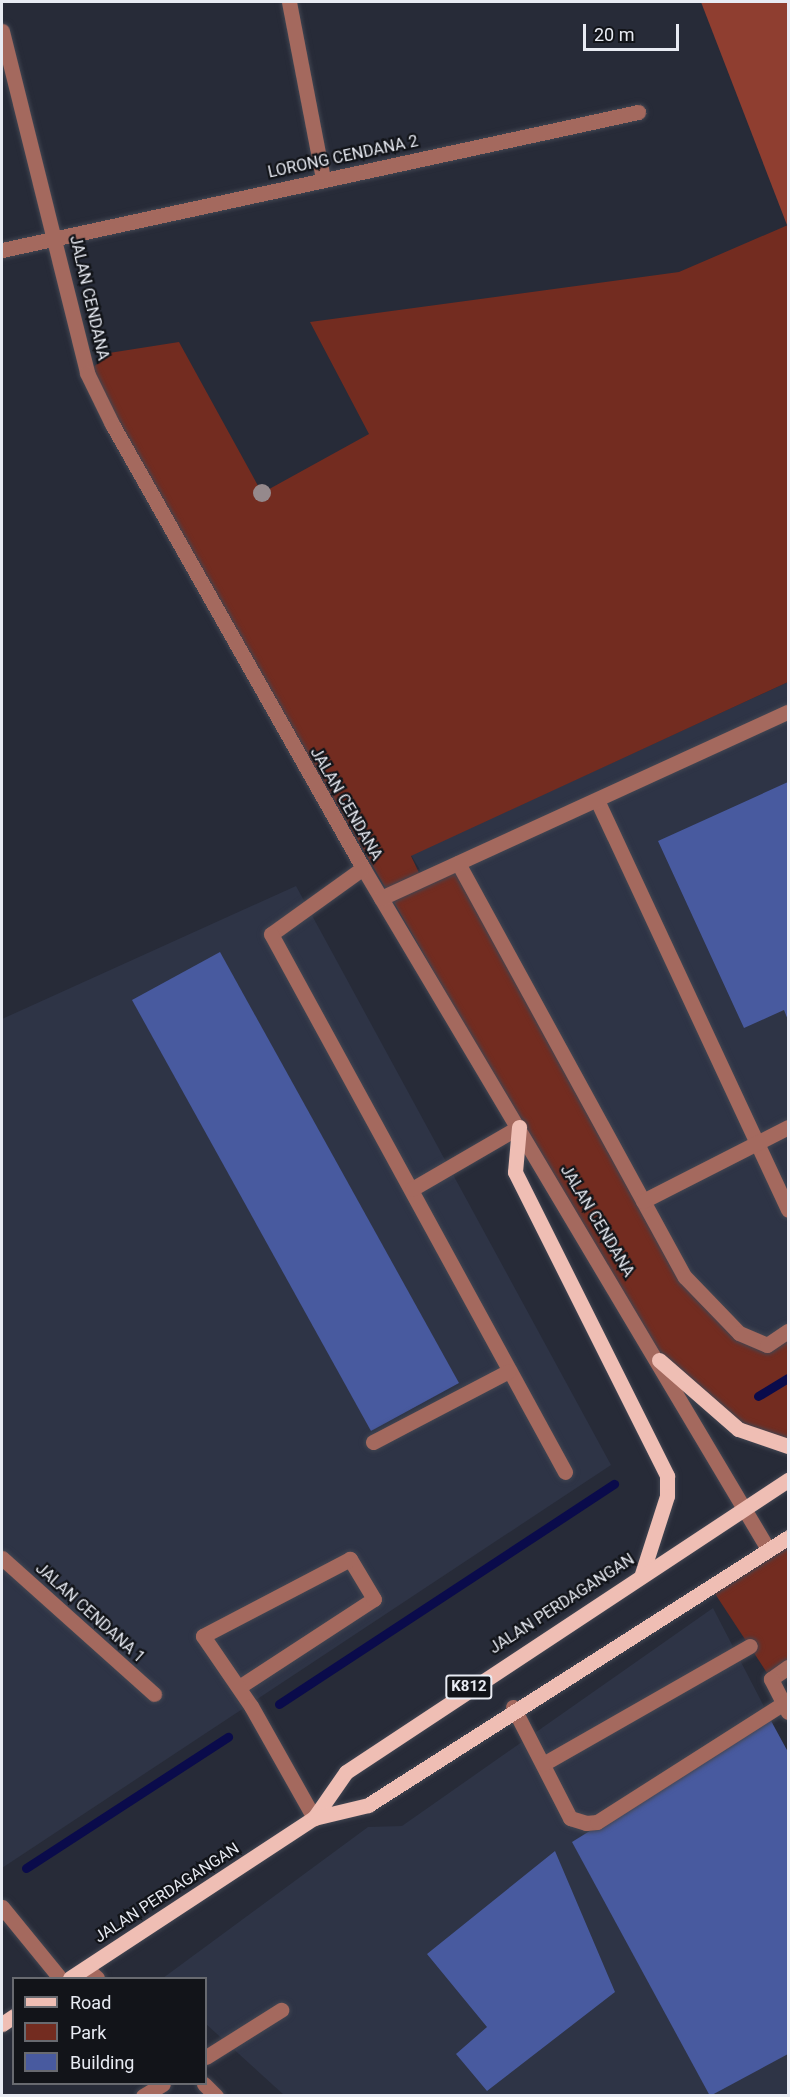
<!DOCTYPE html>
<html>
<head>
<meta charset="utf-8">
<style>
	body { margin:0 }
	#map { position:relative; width:790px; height:2097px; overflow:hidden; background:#272b38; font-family:Roboto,sans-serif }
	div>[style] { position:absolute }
	.built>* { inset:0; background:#2e3446 }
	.green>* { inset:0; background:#732c20 }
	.forest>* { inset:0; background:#8f3e30 }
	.stream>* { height:9px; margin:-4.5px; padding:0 4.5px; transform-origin:4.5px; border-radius:4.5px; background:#0a0b4b }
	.building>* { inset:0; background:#485a9f }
	.roads { filter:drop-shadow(0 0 2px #424652) drop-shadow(0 0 2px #424652) }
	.minor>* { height:15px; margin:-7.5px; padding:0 7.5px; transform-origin:7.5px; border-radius:7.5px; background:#a4695e }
	.major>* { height:15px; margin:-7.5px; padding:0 7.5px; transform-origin:7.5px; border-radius:7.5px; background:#efbeb4 }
	.trees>* { width:18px; height:18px; margin:-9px; border-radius:50%; background:#95898c }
	span { translate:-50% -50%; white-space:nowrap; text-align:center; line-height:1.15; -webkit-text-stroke:4.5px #121419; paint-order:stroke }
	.shield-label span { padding:2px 4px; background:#121419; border:2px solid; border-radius:4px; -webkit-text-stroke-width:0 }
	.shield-label { font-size:15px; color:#e8ebf3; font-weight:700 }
	.street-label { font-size:16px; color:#e8ebf3 }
	.frame { position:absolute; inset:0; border:3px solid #e8ebf3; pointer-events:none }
	.legend { position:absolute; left:12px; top:1977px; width:195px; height:108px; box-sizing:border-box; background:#121419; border:2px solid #686a70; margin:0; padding:8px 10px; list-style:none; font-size:18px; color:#e8ebf3 }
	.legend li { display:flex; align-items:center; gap:12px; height:30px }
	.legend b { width:30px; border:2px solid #686a70 }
	.scale { position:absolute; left:583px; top:24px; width:96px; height:27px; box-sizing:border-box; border:3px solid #e8ebf3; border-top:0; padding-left:8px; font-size:18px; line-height:21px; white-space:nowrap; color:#e8ebf3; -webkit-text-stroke:4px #121419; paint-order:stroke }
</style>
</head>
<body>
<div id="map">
	<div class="built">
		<div style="clip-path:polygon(788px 682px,788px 1365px,717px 1367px,411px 855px)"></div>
		<div style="clip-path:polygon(296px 886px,611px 1465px,2px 1868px,2px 1019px)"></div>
		<div style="clip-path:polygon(713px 1608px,788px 1753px,788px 2095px,284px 2095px,206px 2024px,206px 1978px,163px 1978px,368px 1827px,402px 1826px)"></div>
	</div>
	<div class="green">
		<div style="clip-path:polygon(788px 225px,788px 682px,411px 856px,422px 879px,458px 863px,685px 1277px,739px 1333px,767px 1345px,788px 1331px,788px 1446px,738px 1429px,659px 1360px,87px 373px,109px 353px,179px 342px,262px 493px,369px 434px,310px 322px,679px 272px)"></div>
		<div style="clip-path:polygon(788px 1537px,788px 1667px,771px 1679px,708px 1583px)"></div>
	</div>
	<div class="forest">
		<div style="clip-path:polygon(701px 2px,788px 2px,788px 225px,787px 225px)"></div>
	</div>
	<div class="stream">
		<div style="left:758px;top:1396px;width:35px;rotate:-31deg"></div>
		<div style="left:279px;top:1704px;width:401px;rotate:-33.3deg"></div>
		<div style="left:26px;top:1868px;width:241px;rotate:-33deg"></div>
	</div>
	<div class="building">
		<div style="clip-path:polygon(788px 782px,788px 1020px,784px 1010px,744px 1028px,658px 841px)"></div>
		<div style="clip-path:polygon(220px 952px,459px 1383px,371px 1431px,132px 1000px)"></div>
		<div style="clip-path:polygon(770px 1719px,788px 1752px,788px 2054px,710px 2096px,572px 1842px)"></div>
		<div style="clip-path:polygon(555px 1851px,615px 1992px,487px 2091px,456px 2054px,487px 2027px,427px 1954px)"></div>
	</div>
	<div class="roads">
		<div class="minor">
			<div style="left:289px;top:2px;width:180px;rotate:79.1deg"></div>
			<div style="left:2px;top:31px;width:352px;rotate:76deg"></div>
			<div style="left:87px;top:373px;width:57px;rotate:63.9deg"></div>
			<div style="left:112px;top:424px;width:510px;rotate:60.52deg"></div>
			<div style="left:363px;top:868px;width:792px;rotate:59.26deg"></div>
			<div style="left:2px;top:250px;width:651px;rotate:-12.24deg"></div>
			<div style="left:597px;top:800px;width:452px;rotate:65deg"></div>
			<div style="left:458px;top:863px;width:472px;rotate:61.3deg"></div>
			<div style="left:685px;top:1277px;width:78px;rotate:46deg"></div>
			<div style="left:739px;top:1333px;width:30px;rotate:23deg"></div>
			<div style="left:767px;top:1345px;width:25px;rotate:-34deg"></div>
			<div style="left:363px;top:868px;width:113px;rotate:144.3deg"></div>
			<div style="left:271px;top:934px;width:613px;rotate:61.34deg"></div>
			<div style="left:381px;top:898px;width:447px;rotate:-24.6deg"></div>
			<div style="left:412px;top:1189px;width:124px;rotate:-30.1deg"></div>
			<div style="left:643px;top:1201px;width:163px;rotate:-27deg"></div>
			<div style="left:373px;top:1442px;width:153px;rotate:-27.6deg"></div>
			<div style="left:2px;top:1558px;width:204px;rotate:41.8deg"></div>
			<div style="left:788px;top:1667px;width:21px;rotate:145deg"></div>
			<div style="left:771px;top:1679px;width:37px;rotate:63deg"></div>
			<div style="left:239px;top:1687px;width:161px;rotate:-33.1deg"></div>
			<div style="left:374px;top:1599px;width:47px;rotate:-121deg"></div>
			<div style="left:350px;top:1559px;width:166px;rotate:152.4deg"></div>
			<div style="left:203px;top:1636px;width:85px;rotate:55.6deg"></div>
			<div style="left:251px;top:1706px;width:129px;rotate:60.6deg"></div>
			<div style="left:513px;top:1707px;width:125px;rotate:62.8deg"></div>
			<div style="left:570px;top:1818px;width:17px;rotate:17deg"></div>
			<div style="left:586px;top:1823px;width:11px;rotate:-5deg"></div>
			<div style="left:597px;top:1822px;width:222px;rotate:-32.5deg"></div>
			<div style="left:543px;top:1764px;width:238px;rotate:-29.7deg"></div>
			<div style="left:2px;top:1907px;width:92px;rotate:50.8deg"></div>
			<div style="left:86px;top:1968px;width:15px;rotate:42deg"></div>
			<div style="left:206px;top:2057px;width:89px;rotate:-32.1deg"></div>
			<div style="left:204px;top:2084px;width:17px;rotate:45deg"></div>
			<div style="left:143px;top:2096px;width:23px;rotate:-31deg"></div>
		</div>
		<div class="major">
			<div style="left:519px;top:1127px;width:45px;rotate:95.1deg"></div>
			<div style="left:515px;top:1172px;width:340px;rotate:63.4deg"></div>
			<div style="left:667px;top:1476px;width:20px;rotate:90deg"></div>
			<div style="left:667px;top:1496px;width:82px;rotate:107.8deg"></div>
			<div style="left:659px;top:1360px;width:105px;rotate:41.1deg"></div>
			<div style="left:738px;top:1429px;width:53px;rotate:18.8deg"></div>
			<div style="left:314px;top:1818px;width:56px;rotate:-55.2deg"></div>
			<div style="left:346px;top:1772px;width:530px;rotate:-33.45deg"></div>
			<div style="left:70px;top:1978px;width:292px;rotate:-33.3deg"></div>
			<div style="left:314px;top:1818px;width:56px;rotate:-13.5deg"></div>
			<div style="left:368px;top:1805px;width:498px;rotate:-32.5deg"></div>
			<div style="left:2px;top:2024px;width:14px;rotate:-34deg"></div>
		</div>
	</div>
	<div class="trees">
		<div style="left:262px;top:493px"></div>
	</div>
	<div class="shield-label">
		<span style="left:469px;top:1687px">K812</span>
	</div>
	<div class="street-label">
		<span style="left:343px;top:157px;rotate:-12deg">LORONG CENDANA 2</span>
		<span style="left:89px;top:298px;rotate:77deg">JALAN CENDANA</span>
		<span style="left:346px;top:804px;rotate:60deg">JALAN CENDANA</span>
		<span style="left:597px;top:1221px;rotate:59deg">JALAN CENDANA</span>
		<span style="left:562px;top:1604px;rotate:-33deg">JALAN PERDAGANGAN</span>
		<span style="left:90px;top:1613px;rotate:42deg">JALAN CENDANA 1</span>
		<span style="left:167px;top:1893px;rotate:-33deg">JALAN PERDAGANGAN</span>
	</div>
	<div class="frame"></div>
	<ul class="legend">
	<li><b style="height:8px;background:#efbeb4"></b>Road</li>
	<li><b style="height:16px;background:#732c20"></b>Park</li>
	<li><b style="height:16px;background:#485a9f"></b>Building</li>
	</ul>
	<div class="scale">20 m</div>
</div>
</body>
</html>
